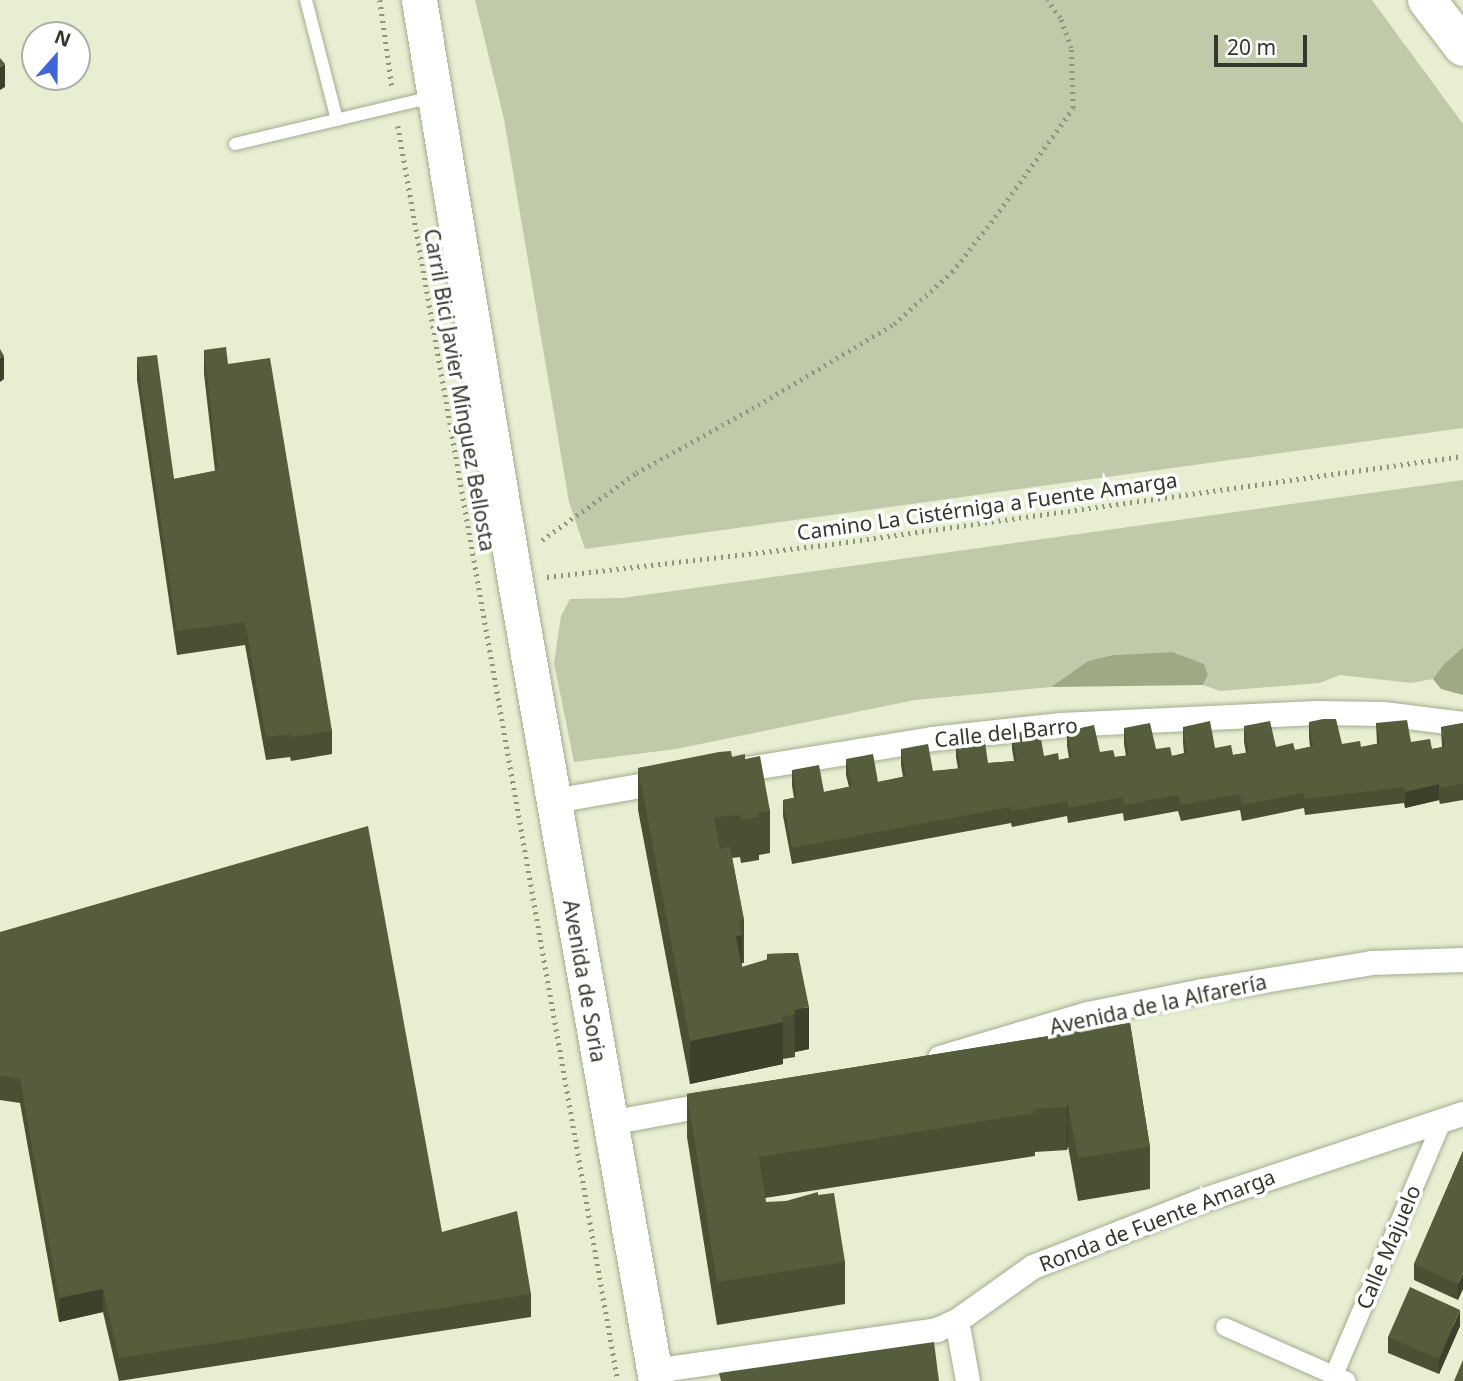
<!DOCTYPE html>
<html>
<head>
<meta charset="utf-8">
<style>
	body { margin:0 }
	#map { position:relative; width:1463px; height:1381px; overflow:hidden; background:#e7eed2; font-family:"Noto Sans",sans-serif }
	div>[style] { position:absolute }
	.green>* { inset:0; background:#c1c9ab }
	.forest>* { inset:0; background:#a0a986 }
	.path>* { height:4.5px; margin-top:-2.25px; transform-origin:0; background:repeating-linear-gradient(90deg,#8f9480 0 2px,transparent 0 7px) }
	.roads { filter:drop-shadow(0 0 2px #a4ab90) drop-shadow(0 0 2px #a4ab90) }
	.service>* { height:12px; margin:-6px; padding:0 6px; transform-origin:6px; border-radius:6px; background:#fff }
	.pedestrian>* { height:18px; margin:-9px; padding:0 9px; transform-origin:9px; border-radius:9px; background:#fff }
	.minor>* { height:24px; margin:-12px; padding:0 12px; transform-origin:12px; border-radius:12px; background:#fff }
	.secondary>* { height:35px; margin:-17.5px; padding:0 17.5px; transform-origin:17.5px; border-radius:17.5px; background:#fff }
	.motorway>* { height:38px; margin:-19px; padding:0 19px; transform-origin:19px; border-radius:19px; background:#fff }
	.wall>* { inset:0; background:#495034 }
	.shaded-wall>* { inset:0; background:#3c412b }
	.building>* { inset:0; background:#555d3d }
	span { translate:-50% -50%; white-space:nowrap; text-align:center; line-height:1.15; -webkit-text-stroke:7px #fff; paint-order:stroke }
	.street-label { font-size:21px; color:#34372c }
	.north { position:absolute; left:21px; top:21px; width:70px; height:70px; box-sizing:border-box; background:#fff; border:2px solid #aeafab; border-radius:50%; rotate:21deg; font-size:19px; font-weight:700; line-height:28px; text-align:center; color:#34372c }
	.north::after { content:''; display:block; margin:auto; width:24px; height:32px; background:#3f66d8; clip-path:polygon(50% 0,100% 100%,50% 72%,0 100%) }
	.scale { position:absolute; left:1214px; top:35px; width:93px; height:32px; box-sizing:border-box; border:4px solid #34372c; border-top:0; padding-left:9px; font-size:21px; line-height:24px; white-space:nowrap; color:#34372c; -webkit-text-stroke:5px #fff; paint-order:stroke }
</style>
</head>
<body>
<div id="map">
	<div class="green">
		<div style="clip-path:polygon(475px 0,1372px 0,1463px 124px,1463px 428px,585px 549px,569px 502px,504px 119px)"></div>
		<div style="clip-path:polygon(1463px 480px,1463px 647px,1442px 666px,1433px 679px,1411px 683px,1340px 675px,1320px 683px,1220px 691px,1203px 685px,1208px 675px,1172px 652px,1113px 655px,1088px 661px,1051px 687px,915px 700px,676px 749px,574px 762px,554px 663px,561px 616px,570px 599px,623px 598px)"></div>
	</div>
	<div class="forest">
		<div style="clip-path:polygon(1463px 647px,1463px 695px,1441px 689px,1433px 679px,1442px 666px)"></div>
		<div style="clip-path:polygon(1172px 652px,1204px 664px,1208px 675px,1203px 685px,1051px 687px,1088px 661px,1113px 655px)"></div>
	</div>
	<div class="path">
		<div style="left:380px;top:0;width:87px;rotate:82.1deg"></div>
		<div style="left:398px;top:126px;width:1274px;rotate:80.06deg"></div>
		<div style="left:542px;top:540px;width:115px;rotate:-35.5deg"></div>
		<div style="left:636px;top:473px;width:140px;rotate:-29.1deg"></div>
		<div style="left:758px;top:405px;width:158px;rotate:-30.8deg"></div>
		<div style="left:894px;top:324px;width:78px;rotate:-41.9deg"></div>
		<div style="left:952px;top:272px;width:70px;rotate:-52deg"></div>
		<div style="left:995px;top:217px;width:134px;rotate:-54.4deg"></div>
		<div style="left:1073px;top:108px;width:60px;rotate:-91.9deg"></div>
		<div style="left:1071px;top:48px;width:32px;rotate:-110deg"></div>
		<div style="left:1060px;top:18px;width:22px;rotate:-126deg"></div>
		<div style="left:547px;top:577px;width:294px;rotate:-6.6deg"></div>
		<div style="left:839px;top:543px;width:630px;rotate:-7.94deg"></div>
	</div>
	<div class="roads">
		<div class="service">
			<div style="left:306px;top:0;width:124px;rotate:75.5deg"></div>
			<div style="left:235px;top:144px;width:204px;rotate:-13.4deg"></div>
		</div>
		<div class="pedestrian">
			<div style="left:1225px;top:1327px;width:133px;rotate:23.9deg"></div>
			<div style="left:1334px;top:1375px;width:278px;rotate:-66.9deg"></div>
		</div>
		<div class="minor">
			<div style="left:729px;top:772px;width:206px;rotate:-9.2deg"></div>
			<div style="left:932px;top:739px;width:130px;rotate:-6.2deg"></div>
			<div style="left:1061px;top:725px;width:256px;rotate:-2.7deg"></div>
			<div style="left:1317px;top:713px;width:67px;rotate:0.9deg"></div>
			<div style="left:1384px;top:714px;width:80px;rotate:7.2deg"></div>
			<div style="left:554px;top:801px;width:117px;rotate:-9.9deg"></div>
			<div style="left:940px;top:1058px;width:154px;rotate:-16.6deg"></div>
			<div style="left:1088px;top:1014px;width:117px;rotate:-11.3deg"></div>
			<div style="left:1203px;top:991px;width:171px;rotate:-9.4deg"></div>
			<div style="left:1372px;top:963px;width:91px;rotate:-1.9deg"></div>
			<div style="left:610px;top:1123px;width:111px;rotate:-10.4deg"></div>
			<div style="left:957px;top:1321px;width:61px;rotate:79.6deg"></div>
			<div style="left:654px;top:1371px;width:286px;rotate:-8.2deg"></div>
			<div style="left:937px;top:1330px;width:22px;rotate:-24deg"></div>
			<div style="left:957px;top:1321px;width:93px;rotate:-35.4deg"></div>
			<div style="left:1033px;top:1267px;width:180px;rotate:-21.4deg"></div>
			<div style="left:1201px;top:1201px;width:276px;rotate:-18.4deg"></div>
		</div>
		<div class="secondary">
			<div style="left:419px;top:0;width:589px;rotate:80.62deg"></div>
			<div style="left:515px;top:581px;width:812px;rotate:80deg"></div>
		</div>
		<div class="motorway">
			<div style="left:1427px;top:0;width:59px;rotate:52.5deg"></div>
		</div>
	</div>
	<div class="wall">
		<div style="clip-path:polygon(204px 350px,228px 364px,332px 731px,332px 754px,291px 761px,290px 757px,266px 760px,245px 645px,177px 655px,137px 380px,137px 357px,174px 479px,215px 471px,204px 374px)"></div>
		<div style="clip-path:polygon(1309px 722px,1342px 744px,1361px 747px,1377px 744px,1376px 723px,1411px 742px,1432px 749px,1442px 747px,1441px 727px,1463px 723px,1463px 800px,1440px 804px,1439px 800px,1405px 808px,1404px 803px,1305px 815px,1304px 808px,1242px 821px,1240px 810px,1181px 821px,1178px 811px,1124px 821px,1123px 813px,1068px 823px,1067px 816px,1012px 827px,1011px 823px,792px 864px,783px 816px,783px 800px,794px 798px,792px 786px,792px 770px,824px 792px,849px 787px,846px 775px,846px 759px,878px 782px,903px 777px,901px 765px,901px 749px,933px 771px,958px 769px,956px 757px,956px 741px,988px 763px,1014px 761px,1012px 749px,1012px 734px,1044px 756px,1059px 760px,1069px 758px,1067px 746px,1067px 731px,1100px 752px,1115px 757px,1126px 756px,1124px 744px,1124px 728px,1156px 749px,1172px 756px,1184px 753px,1183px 743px,1183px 727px,1215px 748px,1233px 755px,1246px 753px,1244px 742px,1244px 726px,1276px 747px,1295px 750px,1310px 747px,1309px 738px)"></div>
		<div style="clip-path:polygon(732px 757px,745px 759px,770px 811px,770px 853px,759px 855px,759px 860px,741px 863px,740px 857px,732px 858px,744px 920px,744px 963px,742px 963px,742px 967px,767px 960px,767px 954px,798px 953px,809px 1049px,795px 1052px,795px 1057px,783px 1059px,783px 1064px,690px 1084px,638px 810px,638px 768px)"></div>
		<div style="clip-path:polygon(0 932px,531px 1294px,531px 1317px,119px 1381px,103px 1312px,59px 1322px,20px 1103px,0 1100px)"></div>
		<div style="clip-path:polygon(1130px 1023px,1150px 1147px,1150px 1189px,1078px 1201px,1068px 1146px,1067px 1150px,1035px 1152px,1035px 1156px,765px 1198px,766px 1202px,845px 1262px,845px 1304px,717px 1325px,687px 1137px,687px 1094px)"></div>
		<div style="clip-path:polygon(1463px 1151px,1458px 1300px,1414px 1280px,1414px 1264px)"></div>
		<div style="clip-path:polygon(1460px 1326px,1439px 1374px,1388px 1353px,1388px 1337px)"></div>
	</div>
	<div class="shaded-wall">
		<div style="clip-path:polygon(5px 64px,5px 87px,0 90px,0 67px)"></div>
		<div style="clip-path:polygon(4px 356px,4px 379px,0 382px,0 358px)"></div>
		<div style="clip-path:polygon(1439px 784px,1439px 800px,1405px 808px,1405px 792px)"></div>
		<div style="clip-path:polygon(742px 935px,742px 977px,736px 936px)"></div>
		<div style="clip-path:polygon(809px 1007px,809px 1049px,795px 1052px,794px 1010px)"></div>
		<div style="clip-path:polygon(783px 1022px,783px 1064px,690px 1084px,690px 1041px)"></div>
		<div style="clip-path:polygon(1068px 1104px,1068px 1146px,1067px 1150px,1067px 1107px)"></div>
		<div style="clip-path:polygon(1463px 1273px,1463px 1289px,1458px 1300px,1458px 1284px)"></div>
		<div style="clip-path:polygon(103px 1289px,103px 1312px,59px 1322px,59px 1298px)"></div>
		<div style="clip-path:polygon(1460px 1310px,1460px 1326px,1439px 1374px,1439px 1359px)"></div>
	</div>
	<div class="building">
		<div style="clip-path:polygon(0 58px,5px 64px,0 67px)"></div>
		<div style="clip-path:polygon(226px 347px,228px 364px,270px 358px,332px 731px,291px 737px,290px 734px,266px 737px,245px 622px,177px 631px,137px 357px,157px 355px,174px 479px,218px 470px,204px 350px)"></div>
		<div style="clip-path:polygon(0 349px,4px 356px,0 358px)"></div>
		<div style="clip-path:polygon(1323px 719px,1336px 719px,1342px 744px,1360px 741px,1361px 747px,1380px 743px,1376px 723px,1407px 720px,1411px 742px,1430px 739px,1432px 749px,1445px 747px,1441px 727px,1463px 723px,1463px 784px,1440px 788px,1439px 784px,1405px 792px,1404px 787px,1305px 799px,1304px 793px,1242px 805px,1240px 794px,1181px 805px,1178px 795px,1124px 805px,1123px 797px,1068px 808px,1067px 801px,1012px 811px,1011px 807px,792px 848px,783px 800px,797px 797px,792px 770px,819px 765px,824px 792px,852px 786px,846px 759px,873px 754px,878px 782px,906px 776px,901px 749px,928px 744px,933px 771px,961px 768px,956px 741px,984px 735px,988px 763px,1017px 761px,1012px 734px,1039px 728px,1044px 756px,1058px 753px,1059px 760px,1072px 757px,1067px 731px,1094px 725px,1100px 752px,1113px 750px,1115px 757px,1129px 755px,1124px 728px,1150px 723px,1156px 749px,1170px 747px,1172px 756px,1187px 753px,1183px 727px,1210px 721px,1215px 748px,1231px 745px,1233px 755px,1249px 752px,1244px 726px,1270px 721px,1276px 747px,1293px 743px,1295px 750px,1313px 746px,1309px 722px)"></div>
		<div style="clip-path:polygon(731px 751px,732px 757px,745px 754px,745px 759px,760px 756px,770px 811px,758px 813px,759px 817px,741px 820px,740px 815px,714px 817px,720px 849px,730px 846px,744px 920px,739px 921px,742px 935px,736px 936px,742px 967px,768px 959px,767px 954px,798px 953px,809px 1007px,794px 1010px,795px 1014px,782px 1017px,783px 1022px,690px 1041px,638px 768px,719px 752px)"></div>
		<div style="clip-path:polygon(368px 826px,442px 1232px,517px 1211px,531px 1294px,119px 1358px,103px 1289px,59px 1298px,20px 1079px,0 1076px,0 932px)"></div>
		<div style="clip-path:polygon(1130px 1023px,1150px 1147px,1078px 1158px,1068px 1104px,1067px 1107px,1034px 1109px,1035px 1113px,760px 1157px,758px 1154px,766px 1202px,786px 1201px,818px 1192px,818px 1195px,834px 1193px,845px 1262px,717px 1282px,687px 1094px)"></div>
		<div style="clip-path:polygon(1463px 1151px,1463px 1273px,1458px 1284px,1414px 1264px)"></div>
		<div style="clip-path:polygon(1410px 1287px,1460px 1310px,1439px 1359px,1388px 1337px)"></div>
		<div style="clip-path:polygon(934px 1342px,939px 1381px,721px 1381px,719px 1373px)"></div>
		<div style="clip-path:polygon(1463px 1360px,1463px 1381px,1454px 1381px)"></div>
	</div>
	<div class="street-label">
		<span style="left:460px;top:390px;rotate:80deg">Carril Bici Javier Mínguez Bellosta</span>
		<span style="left:987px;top:506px;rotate:-8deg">Camino La Cistérniga a Fuente Amarga</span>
		<span style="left:1006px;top:732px;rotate:-6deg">Calle del Barro</span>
		<span style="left:585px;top:981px;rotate:80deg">Avenida de Soria</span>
		<span style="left:1158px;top:1004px;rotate:-12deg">Avenida de la Alfarería</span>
		<span style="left:1157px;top:1220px;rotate:-21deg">Ronda de Fuente Amarga</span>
		<span style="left:1388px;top:1247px;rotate:-67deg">Calle Majuelo</span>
	</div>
	<div class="north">N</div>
	<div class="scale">20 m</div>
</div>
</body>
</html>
